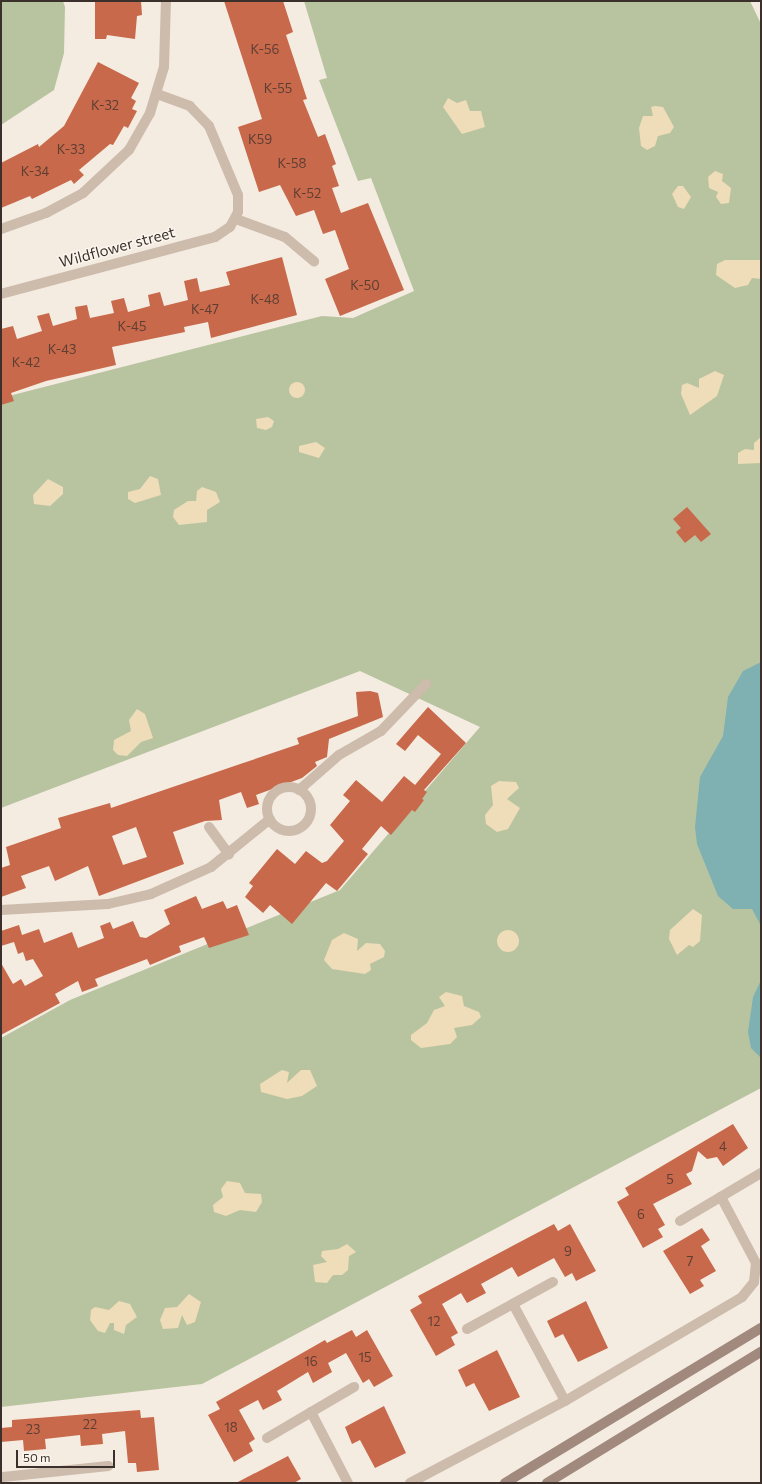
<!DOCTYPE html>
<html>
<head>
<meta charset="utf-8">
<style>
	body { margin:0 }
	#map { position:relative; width:762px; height:1484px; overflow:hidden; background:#f4ebe1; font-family:Commissioner,sans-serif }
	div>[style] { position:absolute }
	.green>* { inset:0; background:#b8c4a0 }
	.sand>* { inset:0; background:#efdcb8 }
	.round { border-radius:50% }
	.water>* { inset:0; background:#7fb0b2 }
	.building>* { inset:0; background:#c8694b }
	.street>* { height:10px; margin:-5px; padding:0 5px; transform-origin:5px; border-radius:5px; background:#cdbbac }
	.street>.ring { margin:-5px; padding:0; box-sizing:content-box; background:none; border:10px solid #cdbbac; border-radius:50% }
	.secondary>* { height:10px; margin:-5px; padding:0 5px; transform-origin:5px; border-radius:5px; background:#a18a7d }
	span { translate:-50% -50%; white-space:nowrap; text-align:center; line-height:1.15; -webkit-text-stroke:3px #fbf5ee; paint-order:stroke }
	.number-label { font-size:13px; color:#5e3e33 }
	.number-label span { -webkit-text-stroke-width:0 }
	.street-label { font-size:15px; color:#3b302b }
	.frame { position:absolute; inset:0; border:2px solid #3b302b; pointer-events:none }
	.scale { position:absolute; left:16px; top:1450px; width:99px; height:18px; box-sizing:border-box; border:2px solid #3b302b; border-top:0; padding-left:5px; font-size:12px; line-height:14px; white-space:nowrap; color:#3b302b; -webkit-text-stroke:3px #fbf5ee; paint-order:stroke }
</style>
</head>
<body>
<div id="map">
	<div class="green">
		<div style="clip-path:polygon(1px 1px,63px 1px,65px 7px,64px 53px,54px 90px,1px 125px)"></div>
		<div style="clip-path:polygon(304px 1px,750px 1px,761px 24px,761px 1088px,202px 1384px,1px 1407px,1px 1038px,70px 1000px,340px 890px,480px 727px,360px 671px,1px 808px,1px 398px,322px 316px,353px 318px,414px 291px,371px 178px,358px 181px,319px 80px,327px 78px)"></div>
	</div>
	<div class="sand">
		<div style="clip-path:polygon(448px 98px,457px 103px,466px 100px,470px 111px,481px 111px,485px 127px,462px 134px,443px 107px)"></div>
		<div style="clip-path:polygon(655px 106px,663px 107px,674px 127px,670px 133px,658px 136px,655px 146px,647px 150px,641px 146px,639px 128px,643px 116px,653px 116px,651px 107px)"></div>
		<div style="clip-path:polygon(715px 171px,723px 174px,722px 181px,731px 188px,729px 203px,721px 204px,716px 197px,718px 192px,709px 188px,708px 177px)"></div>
		<div style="clip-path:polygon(678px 186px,683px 186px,691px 197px,684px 209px,678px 207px,672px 194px)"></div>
		<div style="clip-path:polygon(725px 260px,761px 260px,761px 279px,752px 278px,748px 285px,735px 288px,716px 275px,717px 264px)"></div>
		<div style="clip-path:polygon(715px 371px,724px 375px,717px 396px,690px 415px,681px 394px,682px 385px,687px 383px,699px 388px,699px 379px)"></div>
		<div class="round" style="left:289px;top:382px;width:16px;height:16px"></div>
		<div style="clip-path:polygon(268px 417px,274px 421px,272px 427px,266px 430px,257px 428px,256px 419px)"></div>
		<div style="clip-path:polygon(761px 437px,761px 463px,738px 464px,738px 453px,745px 449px,754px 450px,754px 443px)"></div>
		<div style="clip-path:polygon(316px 442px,325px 448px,319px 458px,299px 452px,299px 446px)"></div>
		<div style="clip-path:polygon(150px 476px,158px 479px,161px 495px,135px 503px,128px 499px,128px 492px,140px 489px)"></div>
		<div style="clip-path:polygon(48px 479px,63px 487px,63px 494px,50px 506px,34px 504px,33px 495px)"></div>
		<div style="clip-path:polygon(202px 487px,216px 492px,220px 502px,207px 510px,207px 522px,179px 525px,173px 517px,174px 510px,188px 501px,196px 501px,197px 491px)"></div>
		<div style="clip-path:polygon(137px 709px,145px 714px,153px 738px,141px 742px,127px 756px,118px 755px,113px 750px,114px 740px,131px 731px,129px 720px)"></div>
		<div style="clip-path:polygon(499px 781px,516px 782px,519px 788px,507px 799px,520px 808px,508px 829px,497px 832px,486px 824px,485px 815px,493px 805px,491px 786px)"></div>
		<div style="clip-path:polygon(693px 909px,702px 915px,700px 941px,693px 947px,689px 945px,677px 955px,669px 939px,670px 930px)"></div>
		<div class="round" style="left:497px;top:930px;width:22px;height:22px"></div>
		<div style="clip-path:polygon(344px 933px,358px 939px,357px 951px,366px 943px,380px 944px,385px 951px,384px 957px,370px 964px,371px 970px,365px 974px,332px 969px,324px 960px,332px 940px)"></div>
		<div style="clip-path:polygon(446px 992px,462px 996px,464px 1006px,479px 1012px,481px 1017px,472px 1025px,454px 1028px,457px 1037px,450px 1044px,421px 1048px,411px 1040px,411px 1035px,427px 1023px,434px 1010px,445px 1006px,439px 997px)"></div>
		<div style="clip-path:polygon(282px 1070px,289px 1072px,287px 1083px,301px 1070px,310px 1070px,317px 1086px,302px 1096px,287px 1099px,261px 1092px,260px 1084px)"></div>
		<div style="clip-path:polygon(227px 1181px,240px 1183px,245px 1193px,261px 1194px,262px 1202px,256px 1212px,240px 1210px,226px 1216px,214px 1212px,213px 1205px,223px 1197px,221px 1189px)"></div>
		<div style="clip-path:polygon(347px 1244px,356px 1252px,349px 1256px,348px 1270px,342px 1275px,333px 1275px,327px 1283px,315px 1282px,313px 1265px,327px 1262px,321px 1256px,322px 1251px,338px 1249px)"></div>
		<div style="clip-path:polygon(189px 1294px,201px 1302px,195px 1322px,187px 1325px,182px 1315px,178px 1328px,163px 1329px,160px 1320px,165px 1308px,177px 1307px)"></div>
		<div style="clip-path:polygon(119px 1301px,130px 1304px,137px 1317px,126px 1325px,124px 1334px,114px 1330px,114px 1323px,110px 1323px,105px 1333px,98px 1331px,90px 1320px,91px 1310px,95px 1307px,109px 1310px)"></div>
	</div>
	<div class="water">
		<div style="clip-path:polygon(761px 662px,761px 926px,752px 909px,733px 909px,718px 896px,697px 844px,695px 827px,700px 777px,723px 736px,728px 697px,743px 671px)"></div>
		<div style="clip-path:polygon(761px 980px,761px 1058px,751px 1048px,748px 1032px,753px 997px)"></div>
	</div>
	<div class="building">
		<div style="clip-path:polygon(95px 1px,141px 1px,142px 15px,137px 16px,135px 39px,107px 35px,106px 39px,95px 39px)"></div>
		<div style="clip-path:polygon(224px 1px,283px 1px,293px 32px,286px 35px,307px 99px,303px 100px,318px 137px,325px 134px,336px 164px,332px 166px,339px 186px,332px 188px,341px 213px,368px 203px,404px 290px,340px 316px,325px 279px,349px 269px,335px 230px,323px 234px,314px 210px,296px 216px,280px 185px,259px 192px,238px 127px,262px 119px)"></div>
		<div style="clip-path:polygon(98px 62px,139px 83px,131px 98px,136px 101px,132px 109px,137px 111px,128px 128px,124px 126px,113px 145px,110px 144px,79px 170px,84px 175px,74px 184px,71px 180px,32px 199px,30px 196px,1px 208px,1px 163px,38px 144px,39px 147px,64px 126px)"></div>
		<div style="clip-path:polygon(282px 257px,297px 315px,211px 338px,208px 322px,184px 327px,185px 332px,112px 347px,116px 365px,46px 381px,11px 393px,14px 401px,1px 405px,1px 329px,13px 326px,17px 339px,42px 331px,37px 316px,49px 313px,53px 326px,77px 319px,75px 307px,87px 305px,90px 318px,114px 313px,111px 301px,124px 298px,128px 312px,150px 306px,148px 295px,160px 292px,164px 306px,188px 300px,184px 281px,197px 278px,200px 292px,230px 285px,226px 272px)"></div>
		<div style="clip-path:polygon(687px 507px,711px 534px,701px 542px,695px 535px,685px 543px,676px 532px,681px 528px,673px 519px)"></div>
		<div style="clip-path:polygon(evenodd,370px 691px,378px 693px,383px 717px,329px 739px,327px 757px,315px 762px,317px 766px,302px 778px,256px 795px,259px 804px,247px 808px,241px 792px,219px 800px,222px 820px,205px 821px,173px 832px,184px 864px,99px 896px,88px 866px,55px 881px,49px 866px,21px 876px,26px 888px,1px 897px,1px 868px,10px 865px,6px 847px,61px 828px,58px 818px,110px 803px,111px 808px,299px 744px,297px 738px,358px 716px,356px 692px,370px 691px,136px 827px,147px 857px,123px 865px,112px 836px,136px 827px)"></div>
		<div style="clip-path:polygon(428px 707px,466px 743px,424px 790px,427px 792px,422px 799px,424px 800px,415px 812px,412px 810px,391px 835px,381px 826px,362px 849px,368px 854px,337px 891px,326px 883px,292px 924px,270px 905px,263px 913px,245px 897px,253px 886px,249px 883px,277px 849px,295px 864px,306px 851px,322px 863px,327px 861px,344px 841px,330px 825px,350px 801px,343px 795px,356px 780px,382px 802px,404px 776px,415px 785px,441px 754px,418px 735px,405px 751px,396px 744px)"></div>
		<div style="clip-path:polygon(196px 896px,202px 909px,223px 901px,227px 909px,237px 905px,249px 935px,209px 948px,204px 937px,179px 946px,181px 952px,150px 965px,147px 959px,95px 979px,98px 986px,82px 992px,78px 981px,55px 994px,60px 1003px,1px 1035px,1px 963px,13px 984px,21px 979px,25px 986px,43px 976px,33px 959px,26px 961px,23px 952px,18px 954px,14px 942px,1px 946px,1px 931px,19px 925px,22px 935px,39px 929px,44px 943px,72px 932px,78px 948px,104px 938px,100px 926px,110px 922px,113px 929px,133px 921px,140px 937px,146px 938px,170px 924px,164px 910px)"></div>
		<div style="clip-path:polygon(733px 1124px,748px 1148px,723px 1166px,717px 1157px,707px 1159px,698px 1151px,692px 1171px,686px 1174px,692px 1184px,653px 1204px,665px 1225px,658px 1229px,663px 1237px,643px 1248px,617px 1202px,629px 1195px,625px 1188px)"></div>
		<div style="clip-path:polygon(554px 1224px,558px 1231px,570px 1224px,596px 1271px,576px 1281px,572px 1273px,565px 1277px,554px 1258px,518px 1277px,512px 1267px,481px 1284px,486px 1293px,467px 1303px,461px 1293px,442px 1304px,458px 1333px,451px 1337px,455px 1345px,436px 1356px,410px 1310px,422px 1303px,418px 1296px)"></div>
		<div style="clip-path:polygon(702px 1228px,710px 1240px,701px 1246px,716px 1271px,700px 1280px,704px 1286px,690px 1294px,663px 1251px)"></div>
		<div style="clip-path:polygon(586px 1301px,608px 1348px,578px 1362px,563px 1334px,555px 1338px,547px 1321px)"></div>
		<div style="clip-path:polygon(352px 1330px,356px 1337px,367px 1330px,393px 1376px,374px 1387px,369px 1379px,363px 1383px,346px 1353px,328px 1363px,332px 1372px,313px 1383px,308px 1372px,277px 1391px,282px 1400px,263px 1410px,258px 1400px,239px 1410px,255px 1439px,249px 1443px,253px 1451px,234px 1462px,208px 1415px,220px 1409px,216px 1402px,325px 1340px,327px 1343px)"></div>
		<div style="clip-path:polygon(497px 1350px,520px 1397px,489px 1411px,474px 1383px,466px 1387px,458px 1370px)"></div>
		<div style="clip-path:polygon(384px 1406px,406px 1453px,375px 1468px,360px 1440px,352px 1444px,345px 1427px)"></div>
		<div style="clip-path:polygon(140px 1410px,141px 1418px,154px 1417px,159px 1470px,137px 1472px,136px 1463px,128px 1463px,125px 1431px,102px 1434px,103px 1444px,81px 1446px,80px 1435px,45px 1439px,46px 1449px,24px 1451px,23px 1440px,1px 1442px,1px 1428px,12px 1427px,12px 1420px)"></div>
		<div style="clip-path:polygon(288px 1456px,301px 1479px,294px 1483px,236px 1483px)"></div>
	</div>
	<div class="street">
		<div style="left:236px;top:219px;width:52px;rotate:20.2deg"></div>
		<div style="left:285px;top:237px;width:38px;rotate:40deg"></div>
		<div style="left:1px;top:229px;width:48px;rotate:-19.6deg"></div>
		<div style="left:46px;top:213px;width:42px;rotate:-28.4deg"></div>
		<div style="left:83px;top:193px;width:63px;rotate:-43.1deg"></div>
		<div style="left:129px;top:150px;width:43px;rotate:-60.4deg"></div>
		<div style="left:150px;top:113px;width:48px;rotate:-73.1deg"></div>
		<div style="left:164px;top:67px;width:66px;rotate:-88.3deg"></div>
		<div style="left:1px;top:294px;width:221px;rotate:-14.9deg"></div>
		<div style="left:215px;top:237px;width:18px;rotate:-34deg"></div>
		<div style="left:230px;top:227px;width:17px;rotate:-62deg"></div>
		<div style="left:238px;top:212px;width:17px;rotate:-90deg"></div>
		<div style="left:238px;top:195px;width:75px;rotate:-112.8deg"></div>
		<div style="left:209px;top:126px;width:28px;rotate:-134deg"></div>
		<div style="left:190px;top:106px;width:35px;rotate:-160deg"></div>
		<div class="ring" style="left:267px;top:787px;width:34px;height:34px"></div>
		<div style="left:299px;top:790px;width:53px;rotate:-41.2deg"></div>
		<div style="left:339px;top:755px;width:48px;rotate:-29.7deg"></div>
		<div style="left:381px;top:731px;width:65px;rotate:-46.2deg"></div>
		<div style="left:209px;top:827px;width:34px;rotate:54deg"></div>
		<div style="left:1px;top:910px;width:107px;rotate:-3.2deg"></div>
		<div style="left:108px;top:904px;width:44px;rotate:-13.1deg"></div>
		<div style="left:151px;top:894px;width:66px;rotate:-24.2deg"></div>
		<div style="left:211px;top:867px;width:76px;rotate:-39.1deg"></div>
		<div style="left:680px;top:1221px;width:94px;rotate:-30.7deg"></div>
		<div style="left:513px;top:1304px;width:110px;rotate:61.8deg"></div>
		<div style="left:467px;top:1329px;width:98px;rotate:-28.7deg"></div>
		<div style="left:311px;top:1412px;width:80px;rotate:62.5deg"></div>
		<div style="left:267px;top:1438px;width:101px;rotate:-30.4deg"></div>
		<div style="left:3px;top:1477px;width:106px;rotate:-6deg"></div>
		<div style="left:410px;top:1483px;width:175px;rotate:-27.9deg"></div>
		<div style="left:565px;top:1401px;width:205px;rotate:-30.4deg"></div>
		<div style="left:742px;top:1297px;width:19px;rotate:-51deg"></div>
		<div style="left:754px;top:1282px;width:19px;rotate:-84deg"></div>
		<div style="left:756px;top:1263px;width:75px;rotate:-117.9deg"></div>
	</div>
	<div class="secondary">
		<div style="left:505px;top:1483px;width:299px;rotate:-31.2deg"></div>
		<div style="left:547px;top:1483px;width:251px;rotate:-31.5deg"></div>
	</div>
	<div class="number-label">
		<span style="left:265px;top:49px">K-56</span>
		<span style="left:278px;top:88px">K-55</span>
		<span style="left:105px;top:105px">K-32</span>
		<span style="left:260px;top:139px">K59</span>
		<span style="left:71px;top:149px">K-33</span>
		<span style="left:292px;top:163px">K-58</span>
		<span style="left:35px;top:171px">K-34</span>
		<span style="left:307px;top:193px">K-52</span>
		<span style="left:365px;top:285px">K-50</span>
		<span style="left:265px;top:299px">K-48</span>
		<span style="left:205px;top:309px">K-47</span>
		<span style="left:132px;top:326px">K-45</span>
		<span style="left:62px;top:349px">K-43</span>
		<span style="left:26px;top:362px">K-42</span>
		<span style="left:723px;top:1146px">4</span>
		<span style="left:670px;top:1179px">5</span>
		<span style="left:641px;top:1214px">6</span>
		<span style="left:568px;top:1251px">9</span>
		<span style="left:690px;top:1261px">7</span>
		<span style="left:434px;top:1321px">12</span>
		<span style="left:365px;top:1357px">15</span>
		<span style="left:311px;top:1361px">16</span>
		<span style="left:90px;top:1424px">22</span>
		<span style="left:231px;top:1427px">18</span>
		<span style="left:33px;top:1429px">23</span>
	</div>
	<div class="street-label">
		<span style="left:117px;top:247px;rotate:-15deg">Wildflower street</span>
	</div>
	<div class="frame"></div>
	<div class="scale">50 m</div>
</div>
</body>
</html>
